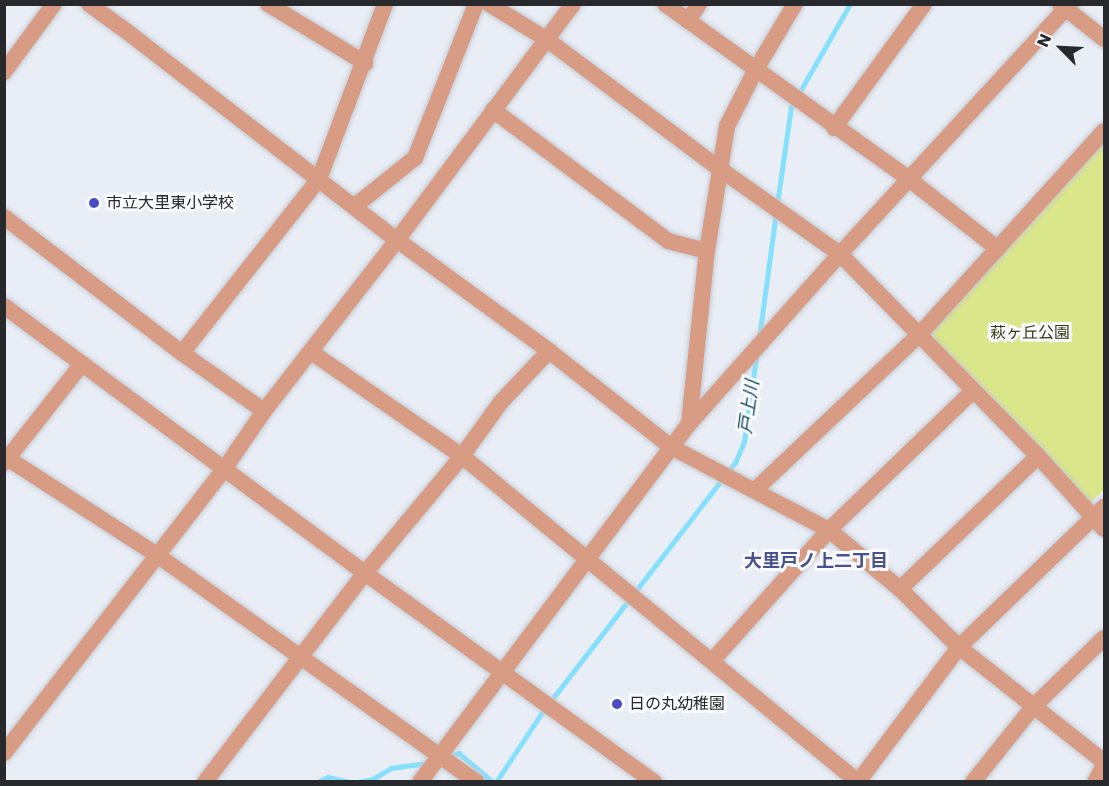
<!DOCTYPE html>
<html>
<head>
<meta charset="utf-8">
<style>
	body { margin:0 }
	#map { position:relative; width:1109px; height:786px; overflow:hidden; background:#e9edf6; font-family:Poppins,"Noto Sans JP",sans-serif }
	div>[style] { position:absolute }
	.green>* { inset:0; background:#dae68a }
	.stream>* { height:4.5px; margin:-2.25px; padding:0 2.25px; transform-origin:2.25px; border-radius:2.25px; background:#86e0fc }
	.roads { filter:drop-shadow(0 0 2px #c6cad2) drop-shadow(0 0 2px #c6cad2) }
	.minor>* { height:16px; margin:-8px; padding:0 8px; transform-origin:8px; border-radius:8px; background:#d79c83 }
	.dots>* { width:16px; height:16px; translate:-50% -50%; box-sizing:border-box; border:3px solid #f9fafe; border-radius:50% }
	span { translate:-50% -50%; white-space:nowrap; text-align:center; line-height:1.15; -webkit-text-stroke:6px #f9fafe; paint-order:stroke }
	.poi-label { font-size:16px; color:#28292c }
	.left { translate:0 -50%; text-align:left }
	.park-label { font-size:16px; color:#353912 }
	.water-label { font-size:18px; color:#0a4251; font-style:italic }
	.neighbourhood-label { font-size:18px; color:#48508d; font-weight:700 }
	.frame { position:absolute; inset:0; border:6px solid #28292c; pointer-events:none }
	.north { position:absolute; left:1031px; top:18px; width:60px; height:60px; -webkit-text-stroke:4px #f9fafe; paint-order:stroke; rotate:294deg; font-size:16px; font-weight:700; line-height:24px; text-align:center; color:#28292c }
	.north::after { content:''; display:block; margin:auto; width:21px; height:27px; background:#28292c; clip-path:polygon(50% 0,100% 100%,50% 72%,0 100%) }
</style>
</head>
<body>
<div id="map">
	<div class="green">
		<div style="clip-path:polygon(1104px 139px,1104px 490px,1091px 502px,928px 335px)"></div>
	</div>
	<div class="stream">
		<div style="left:777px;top:204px;width:98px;rotate:-81.8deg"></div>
		<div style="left:791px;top:107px;width:119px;rotate:-60.2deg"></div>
		<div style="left:759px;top:338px;width:127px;rotate:-82.3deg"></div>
		<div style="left:447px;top:757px;width:13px;rotate:-18deg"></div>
		<div style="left:459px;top:753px;width:45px;rotate:40.5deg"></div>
		<div style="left:318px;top:782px;width:11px;rotate:-27deg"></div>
		<div style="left:328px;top:777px;width:22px;rotate:13deg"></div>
		<div style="left:357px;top:782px;width:16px;rotate:-11deg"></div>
		<div style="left:373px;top:779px;width:21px;rotate:-31deg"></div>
		<div style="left:391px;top:768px;width:36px;rotate:-8deg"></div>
		<div style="left:496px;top:782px;width:85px;rotate:-56.5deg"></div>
		<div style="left:543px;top:711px;width:314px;rotate:-52.3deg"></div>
		<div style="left:735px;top:463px;width:23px;rotate:-67deg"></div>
		<div style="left:744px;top:442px;width:85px;rotate:-81.9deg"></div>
	</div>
	<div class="roads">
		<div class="minor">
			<div style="left:89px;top:4px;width:39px;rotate:36deg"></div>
			<div style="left:121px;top:27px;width:349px;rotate:37.7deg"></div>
			<div style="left:397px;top:240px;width:188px;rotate:36.1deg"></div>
			<div style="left:549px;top:351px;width:155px;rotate:38.2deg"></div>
			<div style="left:671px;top:447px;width:178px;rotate:27.7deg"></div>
			<div style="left:829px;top:530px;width:92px;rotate:39.7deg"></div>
			<div style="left:900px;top:589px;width:83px;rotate:44.5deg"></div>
			<div style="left:959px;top:647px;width:185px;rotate:38.4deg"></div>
			<div style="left:268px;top:4px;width:114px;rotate:31.3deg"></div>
			<div style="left:489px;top:4px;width:67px;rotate:31.6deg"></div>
			<div style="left:546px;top:39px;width:217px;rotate:36.8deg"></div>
			<div style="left:720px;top:169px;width:147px;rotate:35.3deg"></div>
			<div style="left:840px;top:254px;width:283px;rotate:45.6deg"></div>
			<div style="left:1038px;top:456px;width:98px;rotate:47.9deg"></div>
			<div style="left:665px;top:4px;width:300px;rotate:35.6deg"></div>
			<div style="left:909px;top:179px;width:113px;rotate:38.2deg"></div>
			<div style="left:1060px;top:4px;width:56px;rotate:38.5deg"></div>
			<div style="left:688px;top:21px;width:20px;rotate:-57deg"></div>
			<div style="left:4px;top:72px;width:84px;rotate:-53.7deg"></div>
			<div style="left:493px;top:110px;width:219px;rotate:36.8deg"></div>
			<div style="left:668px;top:241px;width:40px;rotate:14.4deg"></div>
			<div style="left:834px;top:128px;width:153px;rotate:-54deg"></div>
			<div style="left:355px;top:206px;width:77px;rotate:-38.7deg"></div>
			<div style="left:415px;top:158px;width:166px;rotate:-68.4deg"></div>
			<div style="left:4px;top:217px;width:224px;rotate:37.4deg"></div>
			<div style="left:182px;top:353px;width:100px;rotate:35.3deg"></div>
			<div style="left:4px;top:306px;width:449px;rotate:36.5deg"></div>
			<div style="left:365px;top:573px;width:357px;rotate:35.9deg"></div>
			<div style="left:311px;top:352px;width:183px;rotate:34.6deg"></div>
			<div style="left:462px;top:456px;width:513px;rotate:39.46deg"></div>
			<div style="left:182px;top:353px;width:221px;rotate:-51.8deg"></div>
			<div style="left:319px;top:179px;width:187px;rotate:-69.3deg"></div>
			<div style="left:689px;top:424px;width:174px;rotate:-84.1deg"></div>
			<div style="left:707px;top:251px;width:127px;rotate:-80.9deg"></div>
			<div style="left:727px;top:126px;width:62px;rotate:-63deg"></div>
			<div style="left:755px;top:71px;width:78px;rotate:-59.2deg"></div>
			<div style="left:4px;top:456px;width:182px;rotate:32.9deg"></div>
			<div style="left:157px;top:555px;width:392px;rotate:35.4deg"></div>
			<div style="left:4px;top:463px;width:126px;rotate:-51.8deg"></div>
			<div style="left:755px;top:490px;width:226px;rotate:-43.4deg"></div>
			<div style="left:919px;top:335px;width:275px;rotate:-47.8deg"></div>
			<div style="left:900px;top:589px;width:192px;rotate:-43.9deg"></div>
			<div style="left:713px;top:660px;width:174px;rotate:-48.3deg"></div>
			<div style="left:829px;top:530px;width:200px;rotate:-44deg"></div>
			<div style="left:4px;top:753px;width:361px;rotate:-52.2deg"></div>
			<div style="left:225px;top:468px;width:69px;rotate:-55.6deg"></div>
			<div style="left:264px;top:411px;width:217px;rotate:-52.1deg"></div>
			<div style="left:397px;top:240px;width:294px;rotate:-53.3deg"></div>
			<div style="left:205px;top:782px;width:263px;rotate:-52.6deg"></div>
			<div style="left:365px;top:573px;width:152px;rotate:-50.3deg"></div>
			<div style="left:462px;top:456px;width:67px;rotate:-54.2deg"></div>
			<div style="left:501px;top:402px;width:70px;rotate:-46.7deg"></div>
			<div style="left:420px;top:782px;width:448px;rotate:-53.1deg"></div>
			<div style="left:689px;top:424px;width:227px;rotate:-48.4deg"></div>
			<div style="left:840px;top:254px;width:340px;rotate:-47.4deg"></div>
			<div style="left:858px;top:782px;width:169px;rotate:-53.2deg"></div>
			<div style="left:959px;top:647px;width:202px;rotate:-44deg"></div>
			<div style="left:973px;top:782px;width:96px;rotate:-51.3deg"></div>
			<div style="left:1033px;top:707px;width:99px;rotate:-44.2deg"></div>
			<div style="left:1095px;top:782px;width:19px;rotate:-62deg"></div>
		</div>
	</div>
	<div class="dots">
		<div style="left:94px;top:203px;background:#4a4cc2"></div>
		<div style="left:617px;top:704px;background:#4a4cc2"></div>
	</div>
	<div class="poi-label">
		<span class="left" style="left:106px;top:203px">市立大里東小学校</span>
		<span class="left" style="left:629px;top:704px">日の丸幼稚園</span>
	</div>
	<div class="park-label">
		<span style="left:1030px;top:333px">萩ヶ丘公園</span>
	</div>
	<div class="water-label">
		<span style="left:749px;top:407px;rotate:-82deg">戸上川</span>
	</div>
	<div class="neighbourhood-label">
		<span style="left:816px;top:561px">大里戸ノ上二丁目</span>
	</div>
	<div class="frame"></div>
	<div class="north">N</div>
</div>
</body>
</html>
